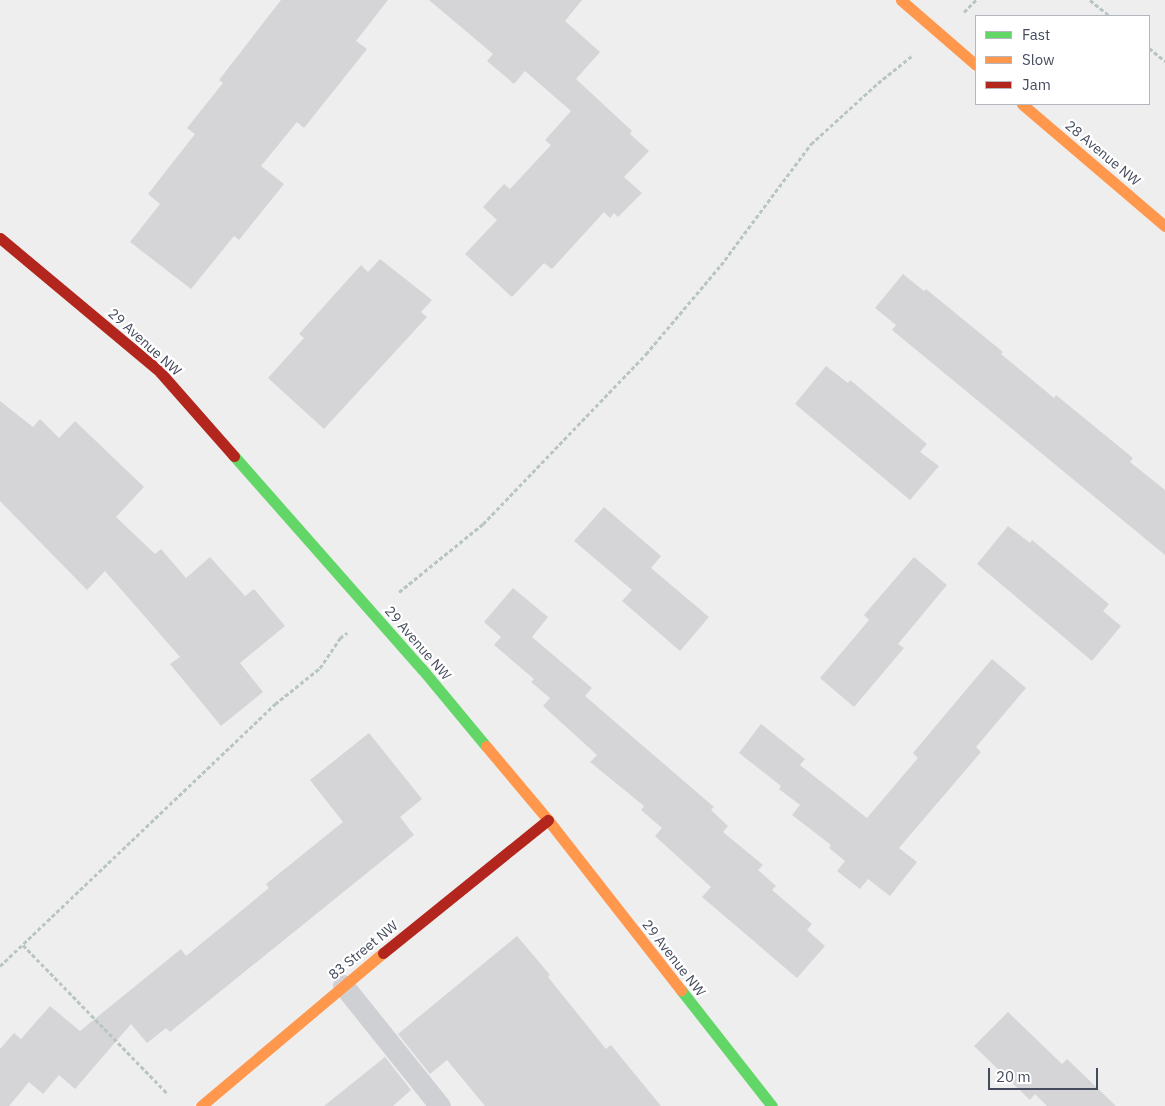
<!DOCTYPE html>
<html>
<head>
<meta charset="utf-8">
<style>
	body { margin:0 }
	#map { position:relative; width:1165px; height:1106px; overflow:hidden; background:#efeeee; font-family:"IBM Plex Sans",sans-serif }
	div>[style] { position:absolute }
	.building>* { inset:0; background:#d5d5d7 }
	.path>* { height:3px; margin-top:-1.5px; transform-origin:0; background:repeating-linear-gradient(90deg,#b8c5c4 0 4px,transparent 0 6.5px) }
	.lane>* { height:21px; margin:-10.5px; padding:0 10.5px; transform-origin:10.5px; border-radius:10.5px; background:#ced0d4 }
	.fast>* { height:11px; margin:-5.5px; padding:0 5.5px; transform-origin:5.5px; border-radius:5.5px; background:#63d668 }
	.slow>* { height:11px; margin:-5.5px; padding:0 5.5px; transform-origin:5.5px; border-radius:5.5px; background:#ff974d }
	.jam>* { height:11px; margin:-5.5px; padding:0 5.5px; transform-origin:5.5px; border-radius:5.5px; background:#b3261e }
	span { translate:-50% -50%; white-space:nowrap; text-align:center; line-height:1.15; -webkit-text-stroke:4.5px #fff; paint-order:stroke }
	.street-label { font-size:14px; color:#444b5c }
	.legend { position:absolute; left:975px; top:15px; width:175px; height:90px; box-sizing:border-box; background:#fff; border:1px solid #b4b7be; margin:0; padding:6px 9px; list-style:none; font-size:15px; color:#444b5c }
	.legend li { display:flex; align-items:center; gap:10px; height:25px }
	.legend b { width:25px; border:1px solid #b4b7be }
	.scale { position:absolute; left:988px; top:1068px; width:110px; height:22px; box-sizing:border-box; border:2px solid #444b5c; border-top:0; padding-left:6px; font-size:15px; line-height:18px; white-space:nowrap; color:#444b5c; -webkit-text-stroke:4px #fff; paint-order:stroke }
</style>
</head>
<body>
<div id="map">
	<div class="building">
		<div style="clip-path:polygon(281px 0,388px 0,356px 41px,367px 49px,304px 128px,297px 122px,261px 166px,284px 184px,239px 240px,234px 236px,191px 289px,130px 242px,160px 204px,148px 194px,195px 134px,187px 128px,223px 83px,219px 80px)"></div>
		<div style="clip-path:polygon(429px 0,582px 0,565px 21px,600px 52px,576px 79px,632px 131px,630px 134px,649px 151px,624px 177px,642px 193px,618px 217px,614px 213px,610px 218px,604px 212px,552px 269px,544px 263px,512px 297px,465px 254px,497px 220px,483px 207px,504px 184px,510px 189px,551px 145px,545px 140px,571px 111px,525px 71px,514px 84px,487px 61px,493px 54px)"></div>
		<div style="clip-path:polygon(380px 259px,432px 300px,421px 312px,427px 317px,324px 429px,268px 378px,304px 338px,299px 334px,361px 265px,368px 272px)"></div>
		<div style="clip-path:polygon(903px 274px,924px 291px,926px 289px,1003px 352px,1001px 354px,1054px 398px,1056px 395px,1133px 458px,1130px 462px,1165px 490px,1165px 555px,892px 330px,896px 325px,875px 308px)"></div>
		<div style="clip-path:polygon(826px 366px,848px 383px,850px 380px,927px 444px,920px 452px,939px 466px,910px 500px,795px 404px)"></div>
		<div style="clip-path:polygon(0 401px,33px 427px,40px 419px,59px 438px,75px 421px,144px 487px,116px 517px,155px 554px,161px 549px,186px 578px,210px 557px,245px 596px,254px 589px,285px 626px,240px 663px,263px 692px,221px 726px,170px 664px,180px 657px,105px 571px,87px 590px,0 501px)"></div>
		<div style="clip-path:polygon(604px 507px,661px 556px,651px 568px,709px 617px,680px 651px,622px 601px,632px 590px,574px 541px)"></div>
		<div style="clip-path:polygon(1008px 526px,1030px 543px,1032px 540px,1109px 604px,1103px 611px,1121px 626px,1092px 661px,977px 564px)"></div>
		<div style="clip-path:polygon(914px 557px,947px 585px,898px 644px,904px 648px,854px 707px,820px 678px,869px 620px,864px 615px)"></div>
		<div style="clip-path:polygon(513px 588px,548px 617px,532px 637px,592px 688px,585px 696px,714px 807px,711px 810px,728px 826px,723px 832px,763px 865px,758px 870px,776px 886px,772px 890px,812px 924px,807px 930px,825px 946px,797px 978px,702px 897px,711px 887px,655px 836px,662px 828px,641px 810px,644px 806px,590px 762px,597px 755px,543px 706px,550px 698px,531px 682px,534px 679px,494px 645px,501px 637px,484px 622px)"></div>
		<div style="clip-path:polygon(992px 659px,1026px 688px,976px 747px,981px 752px,899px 848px,917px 862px,890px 896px,868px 879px,860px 889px,837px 871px,845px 861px,829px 848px,831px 845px,792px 815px,800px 805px,779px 789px,781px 786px,739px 753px,761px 724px,805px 759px,800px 765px,867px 818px,918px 758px,913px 753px)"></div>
		<div style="clip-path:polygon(369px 733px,422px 799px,400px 817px,414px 835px,170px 1032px,166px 1028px,147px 1043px,131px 1024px,75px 1089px,59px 1075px,43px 1094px,29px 1082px,9px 1106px,0 1106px,0 1049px,14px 1033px,21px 1039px,50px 1006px,80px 1031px,181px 949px,186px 956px,269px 888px,266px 884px,343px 822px,310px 780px)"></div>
		<div style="clip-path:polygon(517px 936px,550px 975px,548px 977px,606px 1049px,611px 1045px,661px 1106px,485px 1106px,447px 1060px,430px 1074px,398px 1034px)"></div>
		<div style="clip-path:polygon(1008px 1012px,1062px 1064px,1067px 1059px,1116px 1106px,1047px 1106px,1035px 1094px,1030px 1100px,974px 1046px)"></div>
		<div style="clip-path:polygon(385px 1057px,411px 1090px,393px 1106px,324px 1106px)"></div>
	</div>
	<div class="path">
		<div style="left:1090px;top:0;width:26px;rotate:39deg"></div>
		<div style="left:964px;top:12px;width:17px;rotate:-45deg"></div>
		<div style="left:1149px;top:48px;width:21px;rotate:39deg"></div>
		<div style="left:399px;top:592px;width:108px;rotate:-39deg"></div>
		<div style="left:483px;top:524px;width:236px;rotate:-46.2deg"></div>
		<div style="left:646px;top:354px;width:116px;rotate:-49.9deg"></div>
		<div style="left:721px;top:265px;width:151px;rotate:-53.4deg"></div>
		<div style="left:811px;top:144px;width:91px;rotate:-42.3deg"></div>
		<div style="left:878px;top:83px;width:45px;rotate:-38.7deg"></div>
		<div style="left:23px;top:945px;width:208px;rotate:45.8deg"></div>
		<div style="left:0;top:966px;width:380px;rotate:-43.6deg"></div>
		<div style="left:275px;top:704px;width:58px;rotate:-38.7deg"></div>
		<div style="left:320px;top:668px;width:36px;rotate:-56deg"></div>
		<div style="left:340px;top:638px;width:9px;rotate:-36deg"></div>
	</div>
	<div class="lane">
		<div style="left:343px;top:985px;width:155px;rotate:51.3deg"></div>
	</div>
	<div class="fast">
		<div style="left:234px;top:456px;width:284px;rotate:48.6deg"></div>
		<div style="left:422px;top:669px;width:100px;rotate:50.3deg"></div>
		<div style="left:681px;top:990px;width:147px;rotate:51.9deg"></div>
	</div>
	<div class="slow">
		<div style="left:901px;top:0;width:99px;rotate:40.9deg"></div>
		<div style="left:1022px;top:104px;width:188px;rotate:40.5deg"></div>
		<div style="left:486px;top:746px;width:97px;rotate:50deg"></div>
		<div style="left:548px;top:820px;width:216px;rotate:52deg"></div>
		<div style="left:201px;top:1106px;width:238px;rotate:-40.1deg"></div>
	</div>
	<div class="jam">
		<div style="left:0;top:238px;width:209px;rotate:39.9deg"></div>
		<div style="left:160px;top:372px;width:112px;rotate:48.6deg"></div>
		<div style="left:383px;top:953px;width:212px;rotate:-38.9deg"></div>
	</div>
	<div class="street-label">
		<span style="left:1103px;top:153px;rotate:40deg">28 Avenue NW</span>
		<span style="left:145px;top:342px;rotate:42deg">29 Avenue NW</span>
		<span style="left:418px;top:643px;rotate:49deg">29 Avenue NW</span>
		<span style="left:363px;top:950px;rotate:-39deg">83 Street NW</span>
		<span style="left:674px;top:958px;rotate:52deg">29 Avenue NW</span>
	</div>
	<ul class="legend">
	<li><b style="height:6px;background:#63d668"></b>Fast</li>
	<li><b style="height:6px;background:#ff974d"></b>Slow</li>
	<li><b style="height:6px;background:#b3261e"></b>Jam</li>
	</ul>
	<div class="scale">20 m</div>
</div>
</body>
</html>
